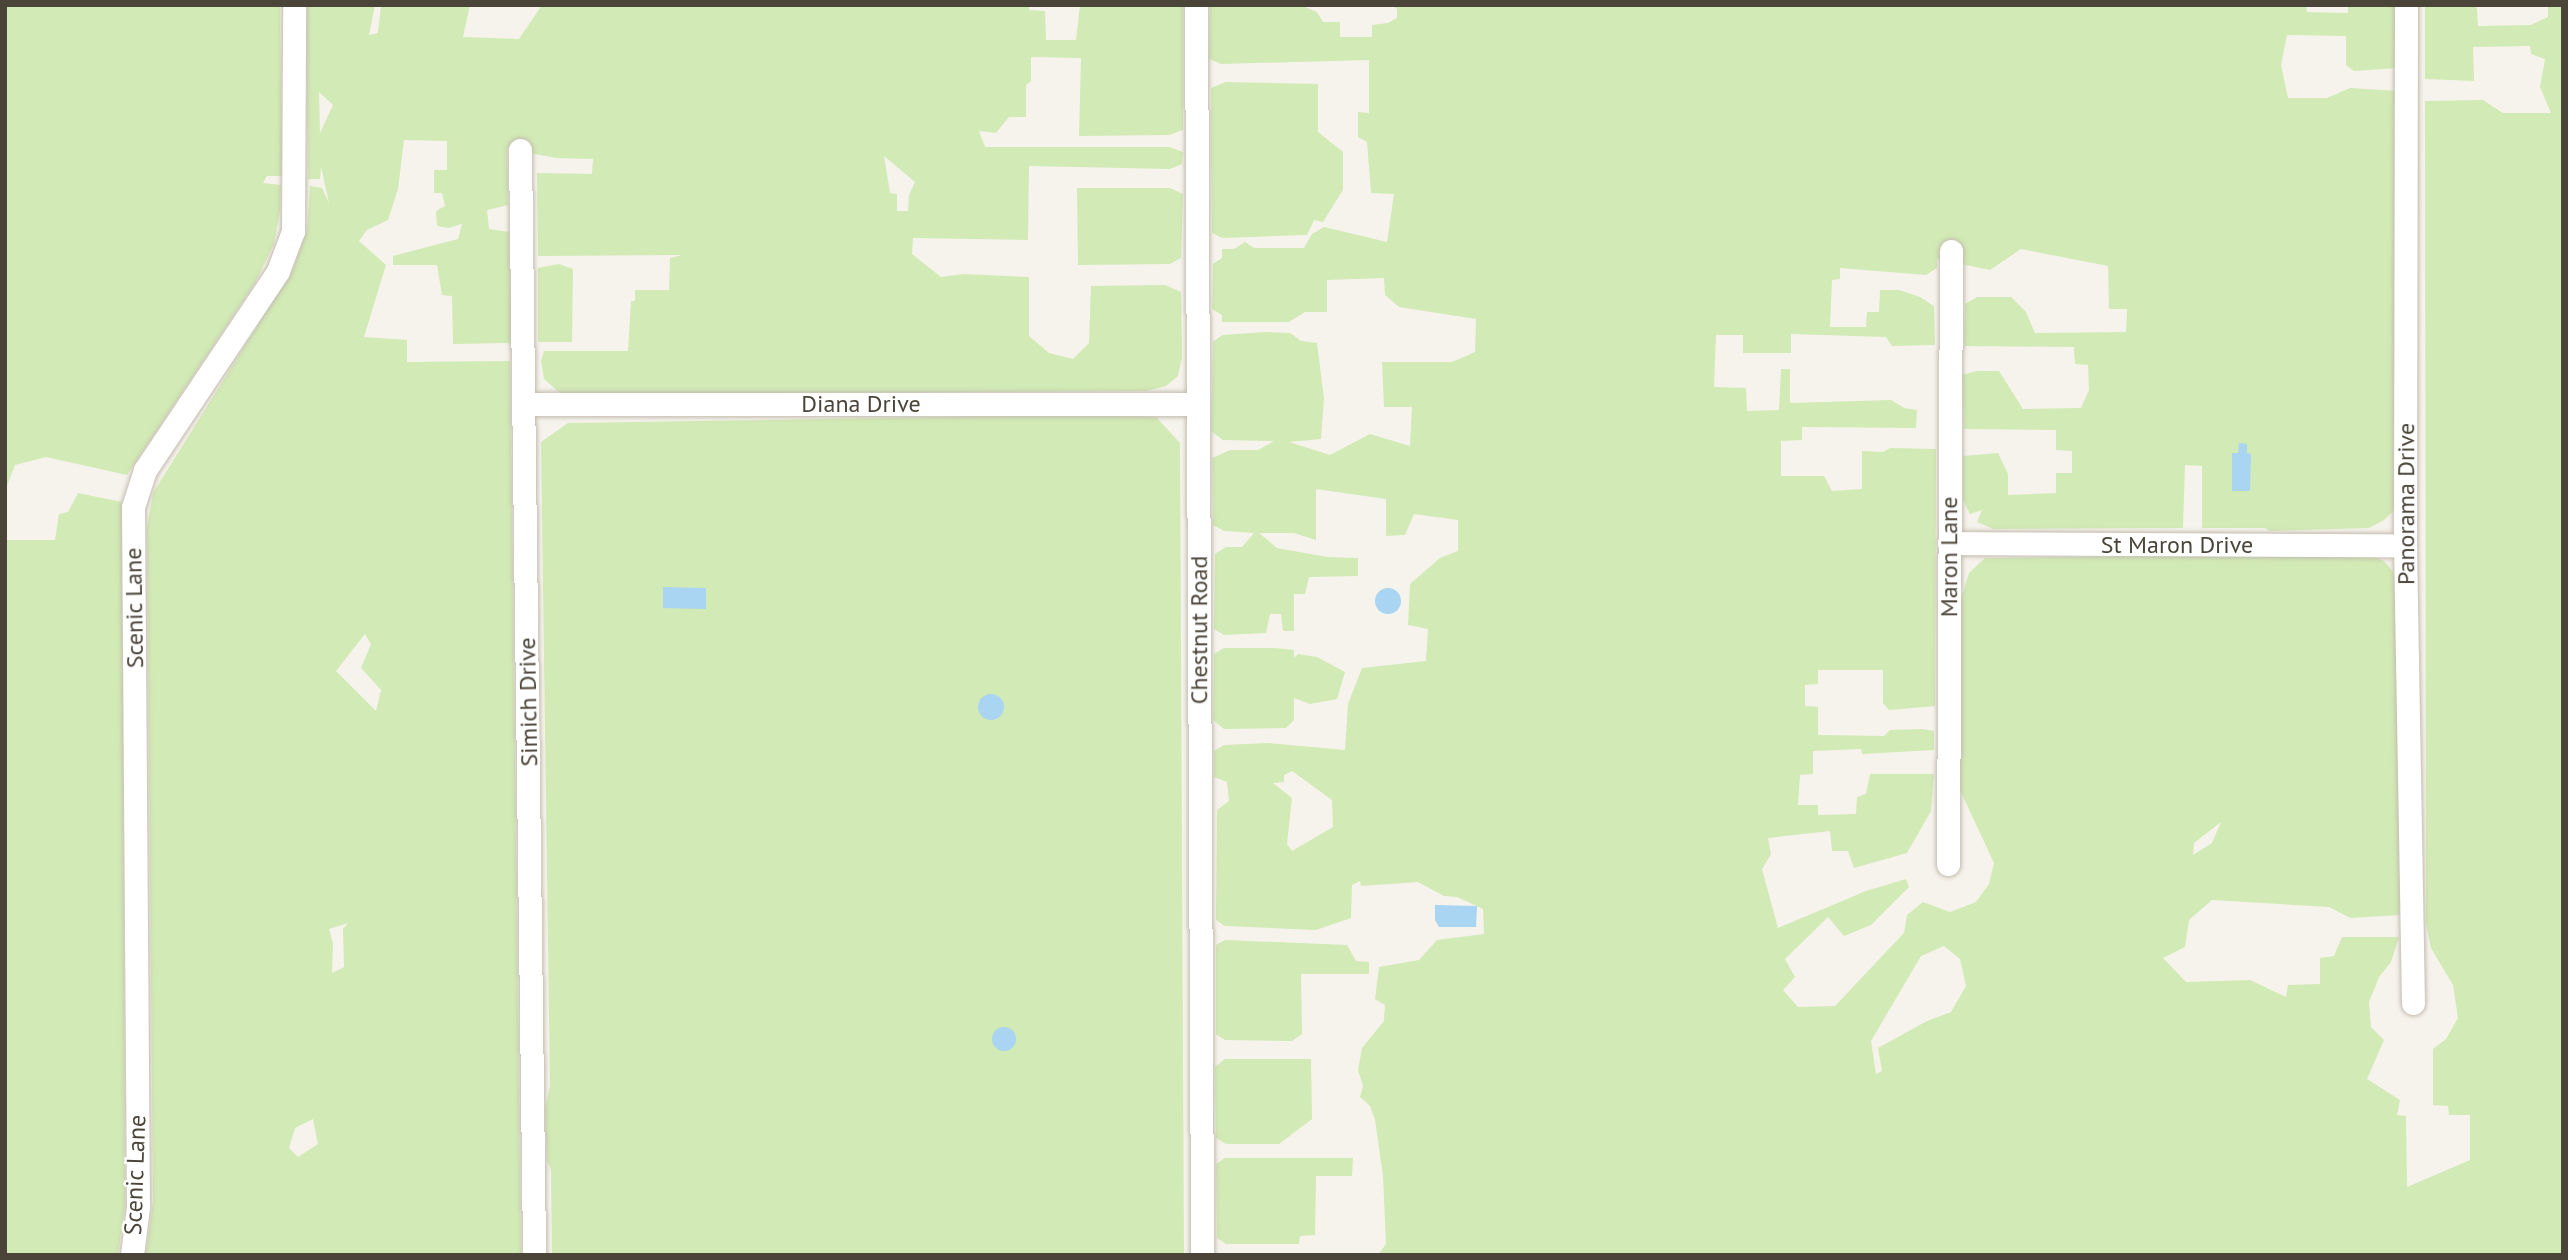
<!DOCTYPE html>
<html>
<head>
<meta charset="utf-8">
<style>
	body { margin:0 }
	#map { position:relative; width:2568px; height:1260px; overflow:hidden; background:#f6f3ec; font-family:"PT Sans",sans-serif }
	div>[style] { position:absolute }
	.green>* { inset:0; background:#d2eab5 }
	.water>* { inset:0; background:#a9d4f2 }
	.round { border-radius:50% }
	.roads { filter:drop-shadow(0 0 2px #c2bbae) drop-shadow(0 0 2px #c2bbae) }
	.minor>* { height:23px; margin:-11.5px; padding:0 11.5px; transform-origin:11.5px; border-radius:11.5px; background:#fff }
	span { translate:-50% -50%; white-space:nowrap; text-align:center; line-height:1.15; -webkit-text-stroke:5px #fff; paint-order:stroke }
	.street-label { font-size:24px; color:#4b4439 }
	.frame { position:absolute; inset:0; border:7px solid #4b4439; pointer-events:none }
</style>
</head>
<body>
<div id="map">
	<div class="green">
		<div style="clip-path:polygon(5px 5px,280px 5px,282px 176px,267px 176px,263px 183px,281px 185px,280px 211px,274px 244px,255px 283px,127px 475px,46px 457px,15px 465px,5px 491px)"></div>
		<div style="clip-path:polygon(evenodd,306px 5px,375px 5px,369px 35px,378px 33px,381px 5px,470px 5px,463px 37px,519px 39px,542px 5px,1029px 5px,1029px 10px,1045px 11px,1046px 40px,1076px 40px,1080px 5px,1183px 5px,1183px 130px,1169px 135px,1079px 136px,1081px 58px,1031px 57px,1031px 81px,1026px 85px,1026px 117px,1009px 117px,996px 133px,979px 131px,985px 147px,1169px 147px,1183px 152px,1182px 164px,1170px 169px,1029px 166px,1028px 240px,913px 238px,912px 254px,941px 277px,964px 274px,1029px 277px,1029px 336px,1049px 353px,1073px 359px,1089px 343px,1091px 286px,1165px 285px,1181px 292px,1182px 357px,1178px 376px,1166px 386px,1147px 391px,561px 394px,544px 379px,541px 361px,544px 351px,628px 351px,631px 301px,635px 301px,635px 290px,669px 290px,670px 258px,682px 255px,538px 256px,537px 173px,592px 174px,593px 159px,556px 158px,530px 153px,527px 143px,507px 148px,508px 205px,487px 210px,489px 229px,509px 232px,512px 343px,453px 344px,452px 296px,442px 295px,437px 265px,393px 265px,393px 256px,458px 239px,462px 224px,448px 228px,437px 226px,436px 211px,445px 206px,442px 193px,434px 193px,434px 170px,447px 170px,447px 141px,404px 140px,398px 189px,388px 220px,367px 230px,359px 241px,386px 265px,364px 337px,407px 340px,407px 362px,510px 361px,521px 1255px,146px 1255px,153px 1202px,147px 527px,153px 493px,294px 267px,307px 230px,310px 186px,322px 188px,329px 203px,321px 167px,320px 179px,308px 179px,306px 5px,319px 92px,333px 105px,320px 133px,319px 92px,306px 5px,884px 156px,915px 182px,909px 195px,908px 211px,897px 211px,897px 194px,890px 193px,884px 156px,306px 5px,365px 634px,371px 644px,361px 668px,381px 690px,376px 711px,336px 671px,365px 634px,306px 5px,348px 923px,343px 929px,344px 967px,332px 973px,333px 944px,329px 929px,348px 923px,306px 5px,313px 1119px,318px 1144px,298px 1157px,289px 1148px,295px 1128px,313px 1119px)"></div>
		<div style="clip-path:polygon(evenodd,1210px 5px,1300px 5px,1317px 12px,1323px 22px,1340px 22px,1340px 37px,1372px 37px,1372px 25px,1388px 23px,1397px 18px,1397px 9px,1392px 5px,2306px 5px,2307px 12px,2348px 13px,2348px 5px,2398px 5px,2398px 68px,2354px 71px,2346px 65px,2346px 36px,2287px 35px,2281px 65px,2288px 98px,2327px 98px,2350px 88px,2399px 91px,2394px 510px,2384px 520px,2369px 528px,2270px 531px,2265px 528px,2202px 528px,2202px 466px,2185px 465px,2183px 528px,1993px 529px,1977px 522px,1982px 510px,1970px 514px,1963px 500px,1963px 456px,1998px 453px,2008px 474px,2008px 495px,2056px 493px,2056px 473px,2072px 473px,2072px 451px,2056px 450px,2056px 430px,1964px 429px,1962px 375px,1977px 371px,1999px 371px,2023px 409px,2081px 408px,2089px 390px,2088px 365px,2075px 364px,2074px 347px,1964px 346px,1965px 304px,1977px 297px,2011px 297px,2026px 312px,2035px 333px,2126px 332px,2127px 309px,2109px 309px,2108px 266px,2021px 249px,1990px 270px,1937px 259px,1937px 268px,1926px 275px,1840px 268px,1840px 279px,1832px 280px,1830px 327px,1866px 327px,1867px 312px,1879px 312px,1880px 290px,1899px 290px,1920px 297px,1934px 306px,1935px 345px,1892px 346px,1886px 337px,1791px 334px,1791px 353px,1743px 353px,1743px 335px,1716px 335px,1714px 387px,1746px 388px,1747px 411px,1779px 410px,1781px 369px,1790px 369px,1790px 403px,1891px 400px,1904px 408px,1917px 410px,1916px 428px,1802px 427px,1802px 440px,1781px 441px,1781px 476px,1824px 476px,1832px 491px,1862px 489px,1862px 451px,1883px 452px,1890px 448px,1936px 449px,1935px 706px,1889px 710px,1883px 703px,1883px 670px,1818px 670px,1818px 684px,1805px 685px,1805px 706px,1818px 707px,1818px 735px,1884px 736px,1890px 730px,1922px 729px,1934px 731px,1934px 750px,1862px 754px,1861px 749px,1813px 751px,1813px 774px,1800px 775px,1798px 805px,1818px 805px,1818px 815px,1856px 814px,1857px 797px,1866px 794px,1870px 774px,1934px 774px,1931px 811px,1907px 853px,1854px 868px,1848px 851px,1832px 851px,1830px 831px,1768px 838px,1771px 854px,1762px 869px,1778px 928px,1866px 891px,1906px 879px,1909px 887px,1871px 925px,1844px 936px,1828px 917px,1785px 959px,1795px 977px,1783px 990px,1798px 1007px,1835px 1006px,1904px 933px,1907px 915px,1923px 902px,1950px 912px,1976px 902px,1989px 884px,1994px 863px,1960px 790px,1961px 599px,1969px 573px,1985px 558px,2368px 554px,2384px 561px,2397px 576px,2400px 915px,2350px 918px,2329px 907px,2212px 900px,2189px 920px,2185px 947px,2163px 958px,2186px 982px,2250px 980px,2286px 997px,2288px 985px,2320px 984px,2320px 958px,2334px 956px,2342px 937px,2399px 937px,2391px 962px,2379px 977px,2369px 1002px,2371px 1027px,2384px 1040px,2367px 1079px,2400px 1100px,2397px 1115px,2406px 1116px,2407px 1187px,2470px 1160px,2470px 1115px,2449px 1115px,2448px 1106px,2433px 1105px,2433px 1049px,2446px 1039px,2458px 1018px,2453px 985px,2431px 948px,2426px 924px,2425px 101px,2483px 100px,2503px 113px,2551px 113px,2540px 87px,2545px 59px,2531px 54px,2530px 46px,2473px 47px,2474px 81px,2425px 79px,2425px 5px,2472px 5px,2477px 8px,2478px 26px,2531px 25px,2548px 17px,2548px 5px,2563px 5px,2563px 1255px,1378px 1255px,1386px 1244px,1383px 1176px,1375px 1120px,1370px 1106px,1360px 1097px,1363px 1086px,1358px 1070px,1362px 1048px,1384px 1021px,1385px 1005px,1375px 999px,1379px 967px,1419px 960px,1437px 940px,1484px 934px,1483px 909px,1457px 897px,1444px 896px,1418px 882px,1361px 886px,1360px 881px,1352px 885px,1351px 918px,1316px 930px,1225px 926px,1216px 920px,1217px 810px,1229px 801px,1227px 782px,1214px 777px,1214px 751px,1224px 745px,1268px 743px,1345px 750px,1348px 704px,1362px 668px,1426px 661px,1428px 629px,1408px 625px,1410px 584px,1440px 558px,1458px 551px,1458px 520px,1414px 514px,1405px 535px,1386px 536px,1386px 499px,1316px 489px,1316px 540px,1294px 533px,1259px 533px,1277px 548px,1327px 557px,1358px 558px,1358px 576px,1309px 577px,1305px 594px,1294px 594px,1294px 631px,1283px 631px,1281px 614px,1270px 614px,1266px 633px,1224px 635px,1214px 629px,1215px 554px,1226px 547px,1242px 547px,1254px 533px,1224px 531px,1213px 525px,1212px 458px,1230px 450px,1258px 450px,1274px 441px,1223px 440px,1211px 431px,1213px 342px,1222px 335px,1267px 332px,1290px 333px,1301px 341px,1317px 343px,1324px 398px,1321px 439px,1289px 442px,1330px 455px,1370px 434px,1410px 446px,1412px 407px,1384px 407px,1382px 362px,1452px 362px,1475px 352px,1476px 319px,1399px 307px,1385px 295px,1384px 278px,1327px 280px,1327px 312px,1305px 312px,1289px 322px,1222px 322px,1222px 315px,1212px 309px,1213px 264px,1222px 258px,1222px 249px,1234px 249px,1245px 242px,1254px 248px,1304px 248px,1312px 234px,1324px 227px,1387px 242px,1394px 194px,1371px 193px,1367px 142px,1358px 137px,1358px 112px,1369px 113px,1369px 60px,1221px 64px,1209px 59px,1210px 5px,1292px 771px,1332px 800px,1333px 827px,1292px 851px,1287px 844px,1292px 798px,1273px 783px,1284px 782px,1284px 775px,1292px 771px,1210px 5px,2221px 822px,2212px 843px,2193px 855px,2194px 843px,2221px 822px,1210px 5px,1944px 946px,1960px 959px,1966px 986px,1951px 1012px,1927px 1021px,1878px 1048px,1882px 1071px,1876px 1074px,1871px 1041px,1921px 956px,1944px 946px)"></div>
		<div style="clip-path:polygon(1226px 82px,1318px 84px,1318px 132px,1343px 152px,1343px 190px,1323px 222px,1314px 220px,1307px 235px,1222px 238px,1212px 233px,1211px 88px)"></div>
		<div style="clip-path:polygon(1077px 188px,1170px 188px,1183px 194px,1181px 258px,1170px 264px,1078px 265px)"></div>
		<div style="clip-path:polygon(559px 264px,573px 269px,572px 342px,538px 342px,538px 268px)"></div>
		<div style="clip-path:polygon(1072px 415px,1156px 417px,1180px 443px,1184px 1255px,552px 1255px,551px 1170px,547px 1161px,545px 1109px,550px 1085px,541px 442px,568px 423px)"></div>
		<div style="clip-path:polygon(78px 493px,122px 502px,125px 1205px,118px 1255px,5px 1255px,5px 540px,55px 540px,59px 514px,68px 512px)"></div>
		<div style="clip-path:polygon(1224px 648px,1275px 648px,1294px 650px,1294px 658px,1298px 654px,1317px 657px,1345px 672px,1337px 699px,1310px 704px,1294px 698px,1294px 720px,1286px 728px,1224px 729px,1213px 720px,1214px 654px)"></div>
		<div style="clip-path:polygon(1225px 940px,1347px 945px,1356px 961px,1369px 962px,1369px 974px,1301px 974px,1302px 1034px,1292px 1041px,1225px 1040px,1216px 1034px,1216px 945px)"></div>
		<div style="clip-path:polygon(1225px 1059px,1311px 1059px,1312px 1119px,1279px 1144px,1226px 1144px,1216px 1138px,1215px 1067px)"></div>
		<div style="clip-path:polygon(1225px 1158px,1353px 1158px,1352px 1176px,1316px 1176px,1315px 1235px,1300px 1236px,1299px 1244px,1226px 1244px,1217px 1238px,1216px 1164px)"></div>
	</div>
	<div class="water">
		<div style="clip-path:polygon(2239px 443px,2247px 444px,2247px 453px,2251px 454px,2250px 491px,2232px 491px,2232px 453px,2238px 453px)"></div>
		<div style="clip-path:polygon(663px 587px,706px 588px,706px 609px,663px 608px)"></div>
		<div class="round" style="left:1375px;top:588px;width:26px;height:26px"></div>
		<div class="round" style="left:978px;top:694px;width:26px;height:26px"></div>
		<div style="clip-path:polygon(1435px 905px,1477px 906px,1476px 927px,1439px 927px,1435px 920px)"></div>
		<div class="round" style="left:992px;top:1027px;width:24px;height:24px"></div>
	</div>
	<div class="roads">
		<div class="minor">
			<div style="left:1196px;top:5px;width:1250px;rotate:89.72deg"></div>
			<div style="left:2406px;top:5px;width:540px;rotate:90.11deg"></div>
			<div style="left:2405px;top:545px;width:458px;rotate:89deg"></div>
			<div style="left:520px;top:150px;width:1105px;rotate:89.27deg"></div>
			<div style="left:524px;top:404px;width:674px"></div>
			<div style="left:1949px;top:543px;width:456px;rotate:0.3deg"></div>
			<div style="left:1948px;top:864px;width:613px;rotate:-89.72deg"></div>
			<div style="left:132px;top:1255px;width:48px;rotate:-82.9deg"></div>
			<div style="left:138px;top:1207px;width:700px;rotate:-90.41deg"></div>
			<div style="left:133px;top:507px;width:39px;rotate:-72deg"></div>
			<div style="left:145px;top:470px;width:239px;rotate:-56.2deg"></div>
			<div style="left:278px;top:271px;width:43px;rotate:-69.4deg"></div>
			<div style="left:293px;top:231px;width:226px;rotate:-89.7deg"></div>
		</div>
	</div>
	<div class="street-label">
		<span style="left:861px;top:404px">Diana Drive</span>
		<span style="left:2406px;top:504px;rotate:-90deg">Panorama Drive</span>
		<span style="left:2177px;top:545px">St Maron Drive</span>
		<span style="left:1949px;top:557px;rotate:-90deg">Maron Lane</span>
		<span style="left:134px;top:608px;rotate:-91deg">Scenic Lane</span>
		<span style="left:1199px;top:630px;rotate:-90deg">Chestnut Road</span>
		<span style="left:528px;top:702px;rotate:-91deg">Simich Drive</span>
		<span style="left:135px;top:1175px;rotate:-88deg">Scenic Lane</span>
	</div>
	<div class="frame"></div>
</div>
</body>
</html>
